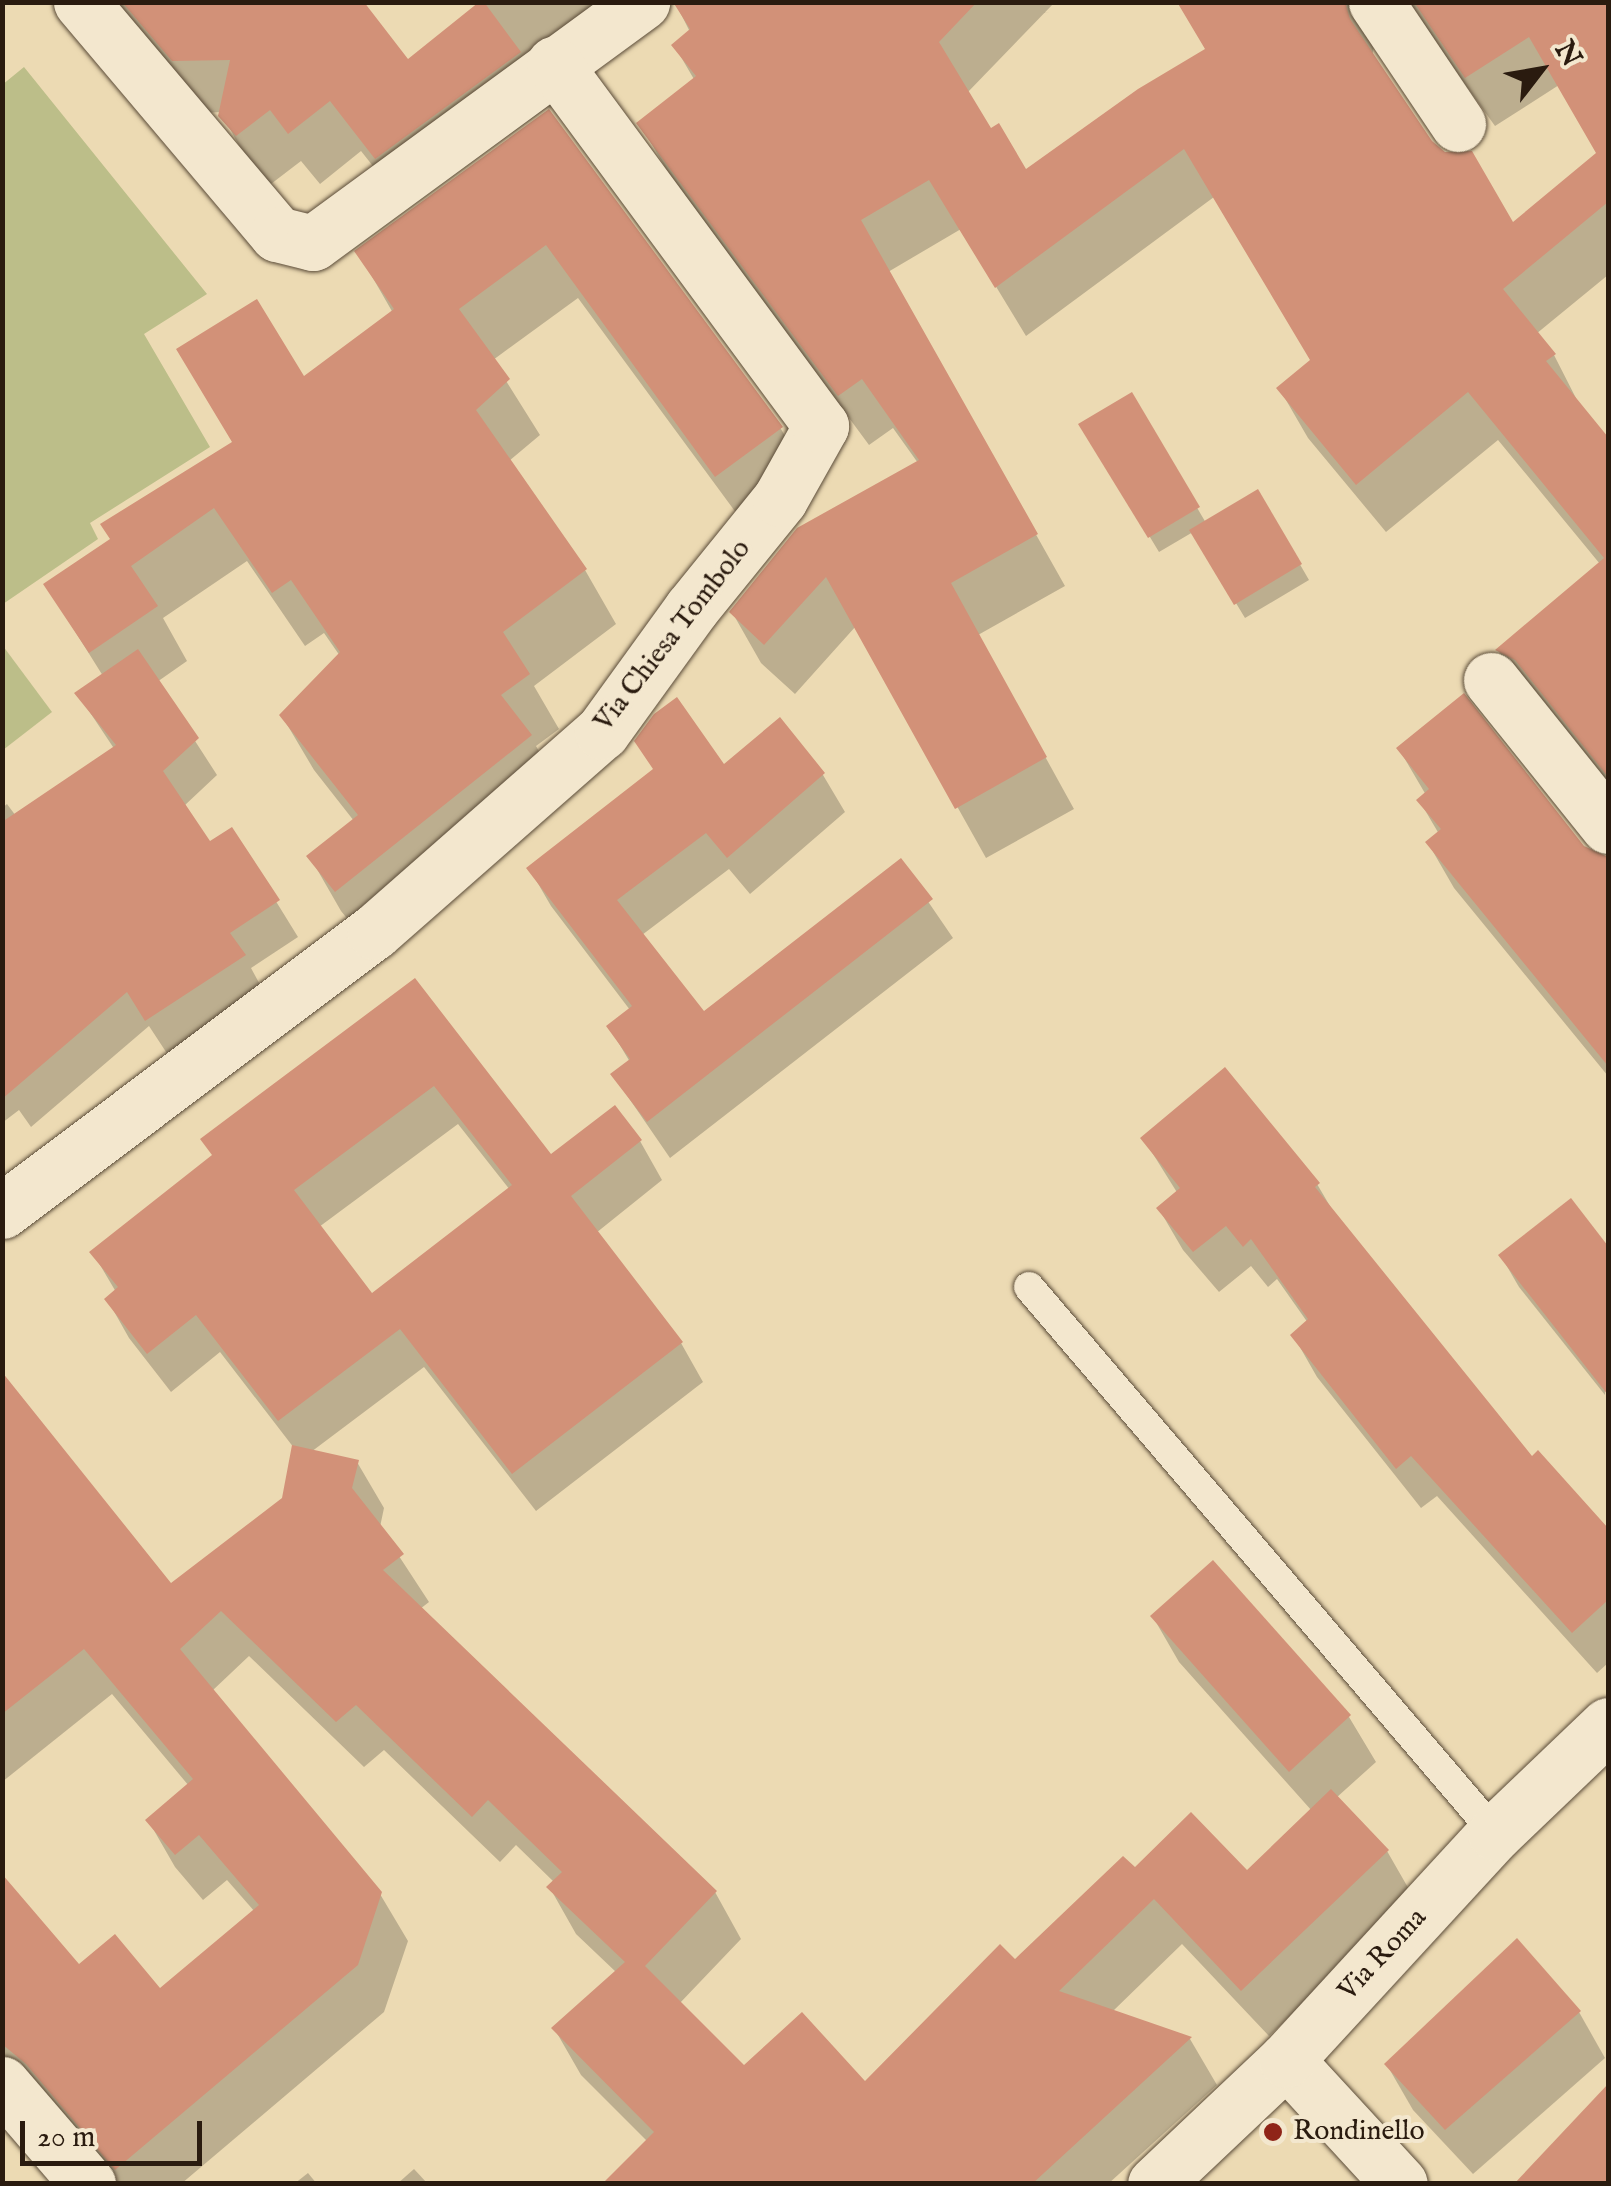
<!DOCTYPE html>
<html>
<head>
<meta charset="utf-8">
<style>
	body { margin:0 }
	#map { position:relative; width:1611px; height:2186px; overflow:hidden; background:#ecdab3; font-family:"IM FELL English",serif }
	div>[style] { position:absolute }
	.green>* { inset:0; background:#bcbe89 }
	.shadow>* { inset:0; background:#0003 }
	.building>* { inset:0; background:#d29178 }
	.roads { filter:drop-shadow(0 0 2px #5a4b38) drop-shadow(0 0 2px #5a4b38) }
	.service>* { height:30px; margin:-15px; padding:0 15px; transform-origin:15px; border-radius:15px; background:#f3e7ce }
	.minor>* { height:55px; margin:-27.5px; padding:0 27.5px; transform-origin:27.5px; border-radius:27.5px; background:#f3e7ce }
	.tertiary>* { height:55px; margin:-27.5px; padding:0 27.5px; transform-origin:27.5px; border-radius:27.5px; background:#f3e7ce }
	.secondary>* { height:55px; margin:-27.5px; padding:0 27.5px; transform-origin:27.5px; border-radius:27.5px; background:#f3e7ce }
	.dots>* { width:28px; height:28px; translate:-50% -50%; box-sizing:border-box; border:5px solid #f3e7ce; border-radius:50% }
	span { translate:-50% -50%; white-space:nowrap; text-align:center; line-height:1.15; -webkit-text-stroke:8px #f3e7ce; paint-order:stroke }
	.street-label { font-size:28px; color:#2a1b0f }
	.poi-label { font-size:28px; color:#2a1b0f }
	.left { translate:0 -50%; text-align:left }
	.frame { position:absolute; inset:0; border:5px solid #2a1b0f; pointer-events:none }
	.north { position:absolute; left:1491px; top:20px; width:100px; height:100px; -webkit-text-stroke:8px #f3e7ce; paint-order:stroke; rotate:59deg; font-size:28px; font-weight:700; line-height:40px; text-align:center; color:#2a1b0f }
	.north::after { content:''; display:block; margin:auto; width:35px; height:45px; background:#2a1b0f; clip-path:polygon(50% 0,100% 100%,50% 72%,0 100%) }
	.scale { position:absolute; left:20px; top:2121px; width:182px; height:45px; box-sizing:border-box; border:5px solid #2a1b0f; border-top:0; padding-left:12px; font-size:30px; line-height:35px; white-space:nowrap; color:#2a1b0f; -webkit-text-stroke:8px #f3e7ce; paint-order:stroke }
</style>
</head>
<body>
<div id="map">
	<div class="green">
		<div style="clip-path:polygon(24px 67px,207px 294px,144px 334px,210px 447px,90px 523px,98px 539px,3px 604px,2px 85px)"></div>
		<div style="clip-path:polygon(3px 646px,52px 712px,3px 750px)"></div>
	</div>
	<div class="shadow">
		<div style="clip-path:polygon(117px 2px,361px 2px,408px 63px,483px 2px,629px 2px,537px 85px,549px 106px,407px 209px,361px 151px,320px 184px,301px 161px,267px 187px,251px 168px,221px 112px,204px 113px)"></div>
		<div style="clip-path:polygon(evenodd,675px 2px,1055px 2px,967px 93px,1012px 168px,1026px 173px,1207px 51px,1178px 2px,1608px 2px,1608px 275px,1536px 334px,1554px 355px,1580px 406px,1608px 441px,1608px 787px,1526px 699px,1498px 650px,1600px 564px,1498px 440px,1386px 532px,1308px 438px,1279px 388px,1313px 361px,1214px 197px,1026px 336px,961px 229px,888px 272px,1065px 586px,978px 635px,1074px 809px,986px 858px,856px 626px,795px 694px,761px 663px,732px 612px,918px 463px,893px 428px,869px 445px,669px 174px,640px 124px,695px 81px,674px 45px,690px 32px,675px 2px,1422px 24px,1495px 126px,1559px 85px,1599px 154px,1512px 225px,1430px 143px,1372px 57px,1375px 40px,1422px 24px)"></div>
		<div style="clip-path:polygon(548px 113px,781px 429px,812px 483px,748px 529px,578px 298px,493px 360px,540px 435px,509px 461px,585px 570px,616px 624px,534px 686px,559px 729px,536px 746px,561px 790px,368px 944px,341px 911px,310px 857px,354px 821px,314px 770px,282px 716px,340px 656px,324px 633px,305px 646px,247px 561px,163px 618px,187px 661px,157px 682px,217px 775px,184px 806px,209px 845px,232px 830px,298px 937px,251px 968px,264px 992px,168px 1055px,149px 1026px,31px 1127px,19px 1110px,2px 1123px,2px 808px,7px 804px,16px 816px,115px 750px,77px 693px,103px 676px,46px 585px,112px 541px,234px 444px,303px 380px,393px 313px,358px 252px)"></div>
		<div style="clip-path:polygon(1131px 395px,1206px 523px,1258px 492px,1309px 580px,1245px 618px,1193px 532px,1159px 552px,1082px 425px)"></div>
		<div style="clip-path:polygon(779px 720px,823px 775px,845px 812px,750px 894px,729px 869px,642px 935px,703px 1014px,901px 862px,953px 938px,670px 1158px,613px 1075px,630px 1062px,609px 1027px,630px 1010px,551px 906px,529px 868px,724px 768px)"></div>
		<div style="clip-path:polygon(1399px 749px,1591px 898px,1608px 919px,1608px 1076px,1454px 888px,1428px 843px,1439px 834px,1419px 800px,1426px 795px)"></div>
		<div style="clip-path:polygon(evenodd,414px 982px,551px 1158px,640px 1141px,662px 1180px,596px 1233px,681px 1343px,703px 1382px,536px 1511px,424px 1367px,311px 1452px,357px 1462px,384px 1508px,380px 1527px,429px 1602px,420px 1609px,715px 1892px,741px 1939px,679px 2004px,744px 2068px,865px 2085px,1135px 1870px,1247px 1874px,1312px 1811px,1179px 1662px,1153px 1617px,1213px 1564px,1349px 1717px,1376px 1762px,1336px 1798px,1387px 1851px,1414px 1898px,1269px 2036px,1182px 1944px,1112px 2012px,1190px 2039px,1217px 2085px,1108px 2184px,618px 2184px,648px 2142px,581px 2075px,554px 2028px,617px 1973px,576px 1934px,550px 1888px,555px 1883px,516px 1845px,500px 1862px,384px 1750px,364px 1767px,249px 1656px,212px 1691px,380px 1894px,408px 1941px,384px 2012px,181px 2184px,115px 2184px,2px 2055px,2px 1878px,79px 1967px,160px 1991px,255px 1912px,227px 1880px,203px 1900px,175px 1867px,148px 1820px,189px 1786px,112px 1694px,2px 1782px,2px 1376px,171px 1586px,284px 1499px,294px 1448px,220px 1352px,171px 1392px,129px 1338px,107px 1299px,116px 1292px,93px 1253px,213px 1157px,414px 982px,458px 1124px,510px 1190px,371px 1297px,319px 1227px,458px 1124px)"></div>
		<div style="clip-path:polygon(1143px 1138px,1317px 1184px,1337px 1218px,1531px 1459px,1537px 1454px,1608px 1532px,1608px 1663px,1597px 1673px,1437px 1496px,1421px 1508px,1317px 1377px,1293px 1335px,1308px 1323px,1277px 1279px,1268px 1287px,1251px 1266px,1219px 1292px,1183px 1250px,1159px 1209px,1178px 1194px)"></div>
		<div style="clip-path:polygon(1570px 1201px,1608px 1250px,1605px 1395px,1519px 1287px,1501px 1256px)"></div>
		<div style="clip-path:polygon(1579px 2012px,1605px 2058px,1473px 2174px,1413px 2110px,1387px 2065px)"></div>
		<div style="clip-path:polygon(414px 2169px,428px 2184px,397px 2184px)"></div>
		<div style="clip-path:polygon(308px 2173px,317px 2184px,294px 2184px)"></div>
	</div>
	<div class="building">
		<div style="clip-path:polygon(122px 2px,364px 2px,408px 59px,479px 2px,484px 2px,521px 52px,375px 159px,330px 101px,288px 134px,270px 110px,236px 136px,218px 116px,230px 60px,172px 61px)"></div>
		<div style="clip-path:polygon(673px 2px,977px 2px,939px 42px,991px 128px,999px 123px,1026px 169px,1138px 89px,1205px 49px,1177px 2px,1345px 2px,1350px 19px,1432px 141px,1445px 152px,1472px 151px,1513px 222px,1596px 153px,1529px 37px,1465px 78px,1414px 2px,1608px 2px,1608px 202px,1503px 289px,1556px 354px,1546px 361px,1608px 437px,1608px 777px,1515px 660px,1495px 650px,1604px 558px,1468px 392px,1356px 485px,1276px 388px,1310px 360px,1184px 149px,995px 288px,929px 180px,861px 220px,1038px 534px,951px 583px,1047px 757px,955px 809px,826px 577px,764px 645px,729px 612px,797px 528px,919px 460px,862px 379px,838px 396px,636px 123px,696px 76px,671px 45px,690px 29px)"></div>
		<div style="clip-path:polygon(549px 109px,783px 427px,715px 477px,546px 245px,459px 309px,510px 379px,476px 410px,587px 569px,503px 632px,530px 674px,501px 695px,532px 735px,335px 892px,306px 856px,358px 815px,279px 715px,340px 652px,291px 580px,272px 593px,214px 508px,131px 566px,158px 606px,89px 653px,43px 584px,110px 539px,100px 524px,232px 442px,176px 349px,257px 299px,304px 376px,394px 309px,354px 251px)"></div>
		<div style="clip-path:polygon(1132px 392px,1200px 507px,1148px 538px,1078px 424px)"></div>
		<div style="clip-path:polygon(1258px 489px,1302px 564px,1234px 605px,1189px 530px)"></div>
		<div style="clip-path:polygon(138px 649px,199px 738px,163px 771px,210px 841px,232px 827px,280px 900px,230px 933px,246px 955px,145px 1021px,127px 992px,2px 1099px,2px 822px,116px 745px,74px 693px)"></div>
		<div style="clip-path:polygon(1464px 693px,1584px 846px,1608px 857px,1608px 1066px,1425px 842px,1441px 829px,1416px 800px,1429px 789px,1396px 748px)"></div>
		<div style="clip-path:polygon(677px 697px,724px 764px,780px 717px,825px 773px,727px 858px,706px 833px,617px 900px,704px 1011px,901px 858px,933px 899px,647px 1122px,610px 1074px,630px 1059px,606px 1026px,632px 1006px,526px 868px,653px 769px,634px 741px,654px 714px)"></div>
		<div style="clip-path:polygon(evenodd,415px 978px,551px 1154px,615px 1105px,642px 1140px,571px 1196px,683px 1342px,512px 1474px,400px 1329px,278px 1421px,196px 1315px,147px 1354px,104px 1299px,118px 1287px,89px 1252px,212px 1155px,200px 1139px,415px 978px,434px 1086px,512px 1185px,372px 1293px,294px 1190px,434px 1086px)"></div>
		<div style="clip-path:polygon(1225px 1067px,1320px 1183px,1315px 1187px,1532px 1456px,1538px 1450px,1608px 1528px,1608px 1600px,1572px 1633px,1411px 1456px,1396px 1469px,1290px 1335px,1308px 1319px,1251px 1239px,1243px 1247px,1226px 1226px,1193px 1252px,1156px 1208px,1180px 1188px,1140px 1138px)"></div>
		<div style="clip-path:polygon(1571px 1198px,1608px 1246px,1608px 1395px,1498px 1255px)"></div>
		<div style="clip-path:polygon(2px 1372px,171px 1583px,282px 1498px,292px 1445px,359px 1460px,352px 1488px,404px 1554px,383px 1570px,717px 1891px,645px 1966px,744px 2065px,802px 2012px,865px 2081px,1000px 1944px,1015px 1959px,1123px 1856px,1135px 1867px,1191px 1812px,1247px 1870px,1331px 1789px,1389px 1850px,1241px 1991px,1154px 1899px,1059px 1991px,1192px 2037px,1032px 2184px,602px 2184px,654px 2132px,551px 2028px,625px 1962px,546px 1887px,562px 1872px,488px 1800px,472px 1817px,356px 1705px,336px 1722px,221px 1611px,180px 1649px,382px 1892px,358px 1965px,115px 2170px,26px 2064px,2px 2044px,2px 1874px,79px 1964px,115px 1934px,160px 1988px,259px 1905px,199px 1835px,175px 1855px,145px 1820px,193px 1779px,84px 1649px,2px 1714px)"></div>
		<div style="clip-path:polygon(1213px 1560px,1351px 1715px,1289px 1772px,1150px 1616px)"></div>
		<div style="clip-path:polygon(1517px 1938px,1581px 2011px,1445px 2130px,1384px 2064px)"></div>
		<div style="clip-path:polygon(1608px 2084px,1608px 2184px,1514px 2184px)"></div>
	</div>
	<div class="roads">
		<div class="service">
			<div style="left:1029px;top:1287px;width:718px;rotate:49.52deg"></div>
		</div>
		<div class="minor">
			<div style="left:81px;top:2px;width:304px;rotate:49.8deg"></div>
			<div style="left:277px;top:234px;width:37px;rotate:14deg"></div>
			<div style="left:313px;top:243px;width:408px;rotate:-36.2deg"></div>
			<div style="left:1376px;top:2px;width:147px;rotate:56.1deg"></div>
			<div style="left:1491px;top:680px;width:187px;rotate:51.3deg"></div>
			<div style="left:2px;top:1211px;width:465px;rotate:-36.9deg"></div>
			<div style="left:374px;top:932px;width:303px;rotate:-41.3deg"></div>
			<div style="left:602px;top:732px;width:152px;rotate:-54.1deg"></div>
			<div style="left:691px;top:609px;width:141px;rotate:-51deg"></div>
			<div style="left:780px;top:499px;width:84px;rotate:-60.7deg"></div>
			<div style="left:821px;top:426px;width:450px;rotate:-126.4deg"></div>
			<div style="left:1286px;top:2060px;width:168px;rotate:47.4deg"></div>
		</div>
		<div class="tertiary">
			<div style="left:2px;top:2084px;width:132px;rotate:49.3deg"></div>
		</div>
		<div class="secondary">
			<div style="left:1155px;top:2184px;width:180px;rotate:-43.4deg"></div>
			<div style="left:1286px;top:2060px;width:309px;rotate:-47.4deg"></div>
			<div style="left:1495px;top:1833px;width:156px;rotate:-43.7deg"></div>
		</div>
	</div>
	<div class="dots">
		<div style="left:1273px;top:2132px;background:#8f2418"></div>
	</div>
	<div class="street-label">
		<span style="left:673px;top:636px;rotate:-52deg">Via Chiesa Tombolo</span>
		<span style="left:1383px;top:1955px;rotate:-47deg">Via Roma</span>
	</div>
	<div class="poi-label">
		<span class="left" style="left:1293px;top:2132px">Rondinello</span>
	</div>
	<div class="frame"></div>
	<div class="north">N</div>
	<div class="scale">20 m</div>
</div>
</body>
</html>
